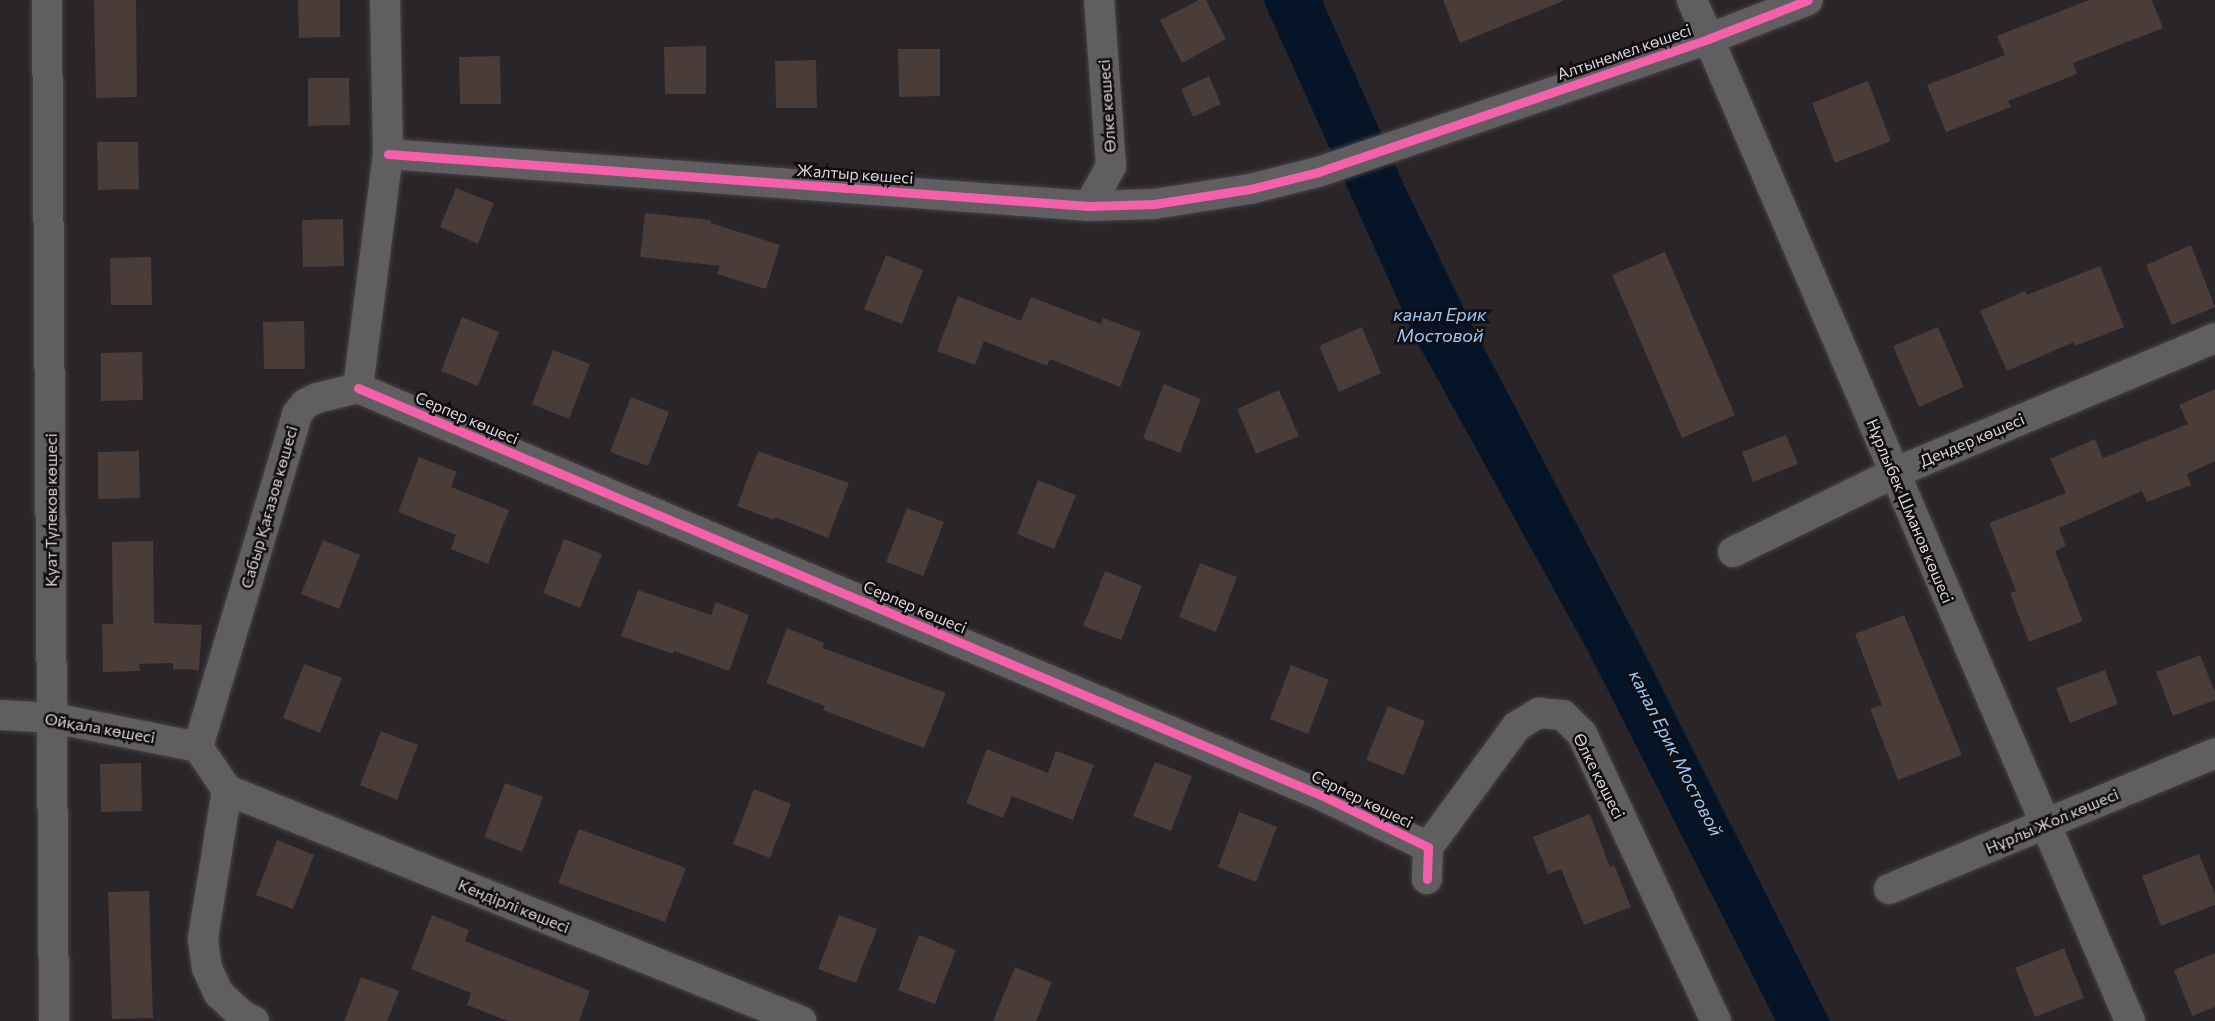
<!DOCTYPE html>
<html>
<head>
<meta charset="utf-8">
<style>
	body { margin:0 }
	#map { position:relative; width:2215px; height:1021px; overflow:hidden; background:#292529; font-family:Commissioner,sans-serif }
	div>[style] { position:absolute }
	.water>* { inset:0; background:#051427 }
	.building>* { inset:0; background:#4a3c39 }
	.roads { filter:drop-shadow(0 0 2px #464346) drop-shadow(0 0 2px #464346) }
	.minor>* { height:30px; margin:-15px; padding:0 15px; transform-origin:15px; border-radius:15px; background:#615e61 }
	.cycleway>* { height:9px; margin:-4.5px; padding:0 4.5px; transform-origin:4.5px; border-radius:4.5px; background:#f560ab }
	span { translate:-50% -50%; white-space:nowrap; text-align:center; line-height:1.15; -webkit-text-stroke:5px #110e11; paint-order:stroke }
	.street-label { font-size:16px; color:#dcd6db }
	.water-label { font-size:18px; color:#96c9ff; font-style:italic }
</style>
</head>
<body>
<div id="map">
	<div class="water">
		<div style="clip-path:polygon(1263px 0,1322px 0,1404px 185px,1475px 331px,1633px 631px,1830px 1021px,1776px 1021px,1588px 651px,1416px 340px)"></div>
	</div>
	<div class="building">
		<div style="clip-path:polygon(94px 0,136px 0,137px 97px,96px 98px)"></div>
		<div style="clip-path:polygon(298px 0,340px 0,340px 37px,299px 38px)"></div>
		<div style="clip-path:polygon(1199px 0,1206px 0,1226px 39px,1182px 63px,1160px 20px)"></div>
		<div style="clip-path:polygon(1443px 0,1563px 0,1563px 1px,1460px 43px)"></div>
		<div style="clip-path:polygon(2089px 0,2152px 0,2163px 28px,2073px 63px,2077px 74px,2008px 101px,2011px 107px,1946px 132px,1927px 85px,2005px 55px,1997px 36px)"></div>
		<div style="clip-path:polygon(706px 46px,706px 94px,665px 94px,664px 47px)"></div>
		<div style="clip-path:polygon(898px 49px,940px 49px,940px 96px,899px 97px)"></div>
		<div style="clip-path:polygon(500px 56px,501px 104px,460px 104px,459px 57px)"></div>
		<div style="clip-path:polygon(816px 60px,817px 108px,776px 108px,775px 61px)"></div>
		<div style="clip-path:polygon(1209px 76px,1221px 104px,1193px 117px,1181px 89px)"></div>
		<div style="clip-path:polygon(308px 78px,349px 78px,350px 125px,308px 126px)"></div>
		<div style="clip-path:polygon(1868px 81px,1891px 141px,1835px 163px,1812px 103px)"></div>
		<div style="clip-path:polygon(97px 142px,138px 142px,139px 189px,98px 190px)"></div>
		<div style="clip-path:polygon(456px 188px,494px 203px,478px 244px,440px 227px)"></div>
		<div style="clip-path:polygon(645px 213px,711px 220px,711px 223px,780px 245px,766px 289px,717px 274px,720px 266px,640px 257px)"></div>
		<div style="clip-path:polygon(343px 219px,344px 266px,303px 267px,302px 220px)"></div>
		<div style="clip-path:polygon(2191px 245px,2215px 307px,2172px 325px,2146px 265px)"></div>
		<div style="clip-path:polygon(1665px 252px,1735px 415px,1682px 438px,1612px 275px)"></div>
		<div style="clip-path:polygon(886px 255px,923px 270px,902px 324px,864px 309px)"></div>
		<div style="clip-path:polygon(151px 257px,152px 305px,111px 305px,110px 258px)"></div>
		<div style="clip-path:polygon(2100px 266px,2124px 327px,2075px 346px,2074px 342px,2007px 371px,1980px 311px,2025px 291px,2027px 295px)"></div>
		<div style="clip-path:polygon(958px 296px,1021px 321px,1031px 297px,1101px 324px,1103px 318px,1141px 332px,1120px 387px,1050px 359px,1047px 366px,984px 341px,975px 365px,937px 351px)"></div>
		<div style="clip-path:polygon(462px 317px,499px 332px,478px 386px,441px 371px)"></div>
		<div style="clip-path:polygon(304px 321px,305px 369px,264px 369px,263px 322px)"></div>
		<div style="clip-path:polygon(1362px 327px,1381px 373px,1339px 392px,1319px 346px)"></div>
		<div style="clip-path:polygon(1938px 327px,1964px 387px,1919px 407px,1893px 346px)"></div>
		<div style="clip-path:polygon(553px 350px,590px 364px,569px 419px,532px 404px)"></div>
		<div style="clip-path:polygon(142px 352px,143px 400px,101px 401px,101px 353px)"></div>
		<div style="clip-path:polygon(1164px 384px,1201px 399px,1180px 453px,1143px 438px)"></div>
		<div style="clip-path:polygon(2215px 389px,2215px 461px,2187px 474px,2191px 485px,2147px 502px,2142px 491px,2059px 528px,2066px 546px,2055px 551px,2083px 621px,2029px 642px,2010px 593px,2016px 591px,1989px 523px,2066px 493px,2050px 459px,2095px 439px,2103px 458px,2188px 424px,2179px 405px)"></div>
		<div style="clip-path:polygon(1279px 390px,1299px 436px,1256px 454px,1237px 409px)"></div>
		<div style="clip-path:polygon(631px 397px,669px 412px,648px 466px,610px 452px)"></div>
		<div style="clip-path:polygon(1786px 435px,1798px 464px,1753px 482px,1742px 452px)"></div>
		<div style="clip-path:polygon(139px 451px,140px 498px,98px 499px,98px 452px)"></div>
		<div style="clip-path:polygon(758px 451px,849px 483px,828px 538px,775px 517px,774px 520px,737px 506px)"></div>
		<div style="clip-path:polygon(419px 457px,457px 472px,451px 487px,509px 510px,488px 564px,451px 549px,456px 535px,398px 512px)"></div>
		<div style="clip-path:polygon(1038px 480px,1076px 495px,1054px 549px,1017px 534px)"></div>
		<div style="clip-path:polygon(907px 508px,944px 522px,923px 576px,886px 562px)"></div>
		<div style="clip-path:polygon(564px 539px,602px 554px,580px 608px,543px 593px)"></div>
		<div style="clip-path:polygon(323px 540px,360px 555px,339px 609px,301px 594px)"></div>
		<div style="clip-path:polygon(153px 541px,154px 623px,202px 625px,199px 670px,173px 669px,173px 663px,139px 664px,140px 671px,103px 672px,102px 624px,113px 624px,112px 542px)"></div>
		<div style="clip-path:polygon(1200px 563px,1237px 577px,1216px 632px,1179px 617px)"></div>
		<div style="clip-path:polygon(1105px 571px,1142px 586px,1121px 640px,1083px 626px)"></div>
		<div style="clip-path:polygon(638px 590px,711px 615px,716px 602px,749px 615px,729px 671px,674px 651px,673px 654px,621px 636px)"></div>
		<div style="clip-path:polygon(1904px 615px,1962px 755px,1898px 780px,1870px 709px,1882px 705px,1855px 634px)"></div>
		<div style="clip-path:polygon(787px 628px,824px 643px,823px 648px,946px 693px,924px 748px,823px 710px,825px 706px,766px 683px)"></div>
		<div style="clip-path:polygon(2200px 655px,2215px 692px,2215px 700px,2173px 716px,2156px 672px)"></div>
		<div style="clip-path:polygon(304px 664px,342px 678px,320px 733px,283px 718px)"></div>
		<div style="clip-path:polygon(1291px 665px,1329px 680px,1308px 734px,1270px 719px)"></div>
		<div style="clip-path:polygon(2105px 670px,2118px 704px,2070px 723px,2056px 688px)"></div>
		<div style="clip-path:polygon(1388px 706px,1425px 721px,1404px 775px,1366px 760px)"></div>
		<div style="clip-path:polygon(381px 731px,418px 745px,397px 800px,360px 785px)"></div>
		<div style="clip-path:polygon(987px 749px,1048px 773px,1056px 751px,1094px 765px,1073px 820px,1012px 796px,1003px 818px,966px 803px)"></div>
		<div style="clip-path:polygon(1155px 762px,1192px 776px,1171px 831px,1133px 816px)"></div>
		<div style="clip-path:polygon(141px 763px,142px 811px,101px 812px,100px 764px)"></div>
		<div style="clip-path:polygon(505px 783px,543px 797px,522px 852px,484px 837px)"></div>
		<div style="clip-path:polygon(754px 789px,791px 804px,770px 858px,733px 844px)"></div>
		<div style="clip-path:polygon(1239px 812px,1277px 827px,1256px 882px,1218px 867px)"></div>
		<div style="clip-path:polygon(1590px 814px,1610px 867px,1614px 865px,1631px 907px,1584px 925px,1561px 869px,1548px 874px,1533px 837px)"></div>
		<div style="clip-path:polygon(579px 829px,686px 868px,665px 922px,558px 883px)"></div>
		<div style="clip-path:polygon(277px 840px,314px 855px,293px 909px,256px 895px)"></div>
		<div style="clip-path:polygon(2199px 854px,2215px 894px,2215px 905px,2161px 926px,2142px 876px)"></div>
		<div style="clip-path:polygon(149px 891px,153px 1018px,112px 1019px,108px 892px)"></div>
		<div style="clip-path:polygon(432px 915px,469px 930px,465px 941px,590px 991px,579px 1021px,508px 1021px,467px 1005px,471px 993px,411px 969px)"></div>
		<div style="clip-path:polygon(839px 915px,877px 929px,856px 983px,818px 969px)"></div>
		<div style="clip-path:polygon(919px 935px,956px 950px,935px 1004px,898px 990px)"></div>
		<div style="clip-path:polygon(2064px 948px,2084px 998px,2035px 1017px,2015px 968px)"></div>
		<div style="clip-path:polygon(2215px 953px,2215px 1007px,2192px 1016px,2174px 970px)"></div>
		<div style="clip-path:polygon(1015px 967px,1052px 982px,1036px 1021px,993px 1021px)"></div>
		<div style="clip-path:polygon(361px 977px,399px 991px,387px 1021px,344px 1021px)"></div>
	</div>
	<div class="roads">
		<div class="minor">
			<div style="left:47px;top:0;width:1021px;rotate:89.61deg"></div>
			<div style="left:1692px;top:0;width:1111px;rotate:66.78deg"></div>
			<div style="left:388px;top:154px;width:703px;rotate:4.24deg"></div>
			<div style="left:1089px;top:206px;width:65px;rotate:-1.8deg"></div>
			<div style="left:1154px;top:204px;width:97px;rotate:-8.9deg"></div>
			<div style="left:1250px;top:189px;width:70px;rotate:-14deg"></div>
			<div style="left:1318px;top:172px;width:412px;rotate:-18.8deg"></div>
			<div style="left:1708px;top:39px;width:107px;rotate:-21.3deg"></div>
			<div style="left:1089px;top:206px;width:46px;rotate:-61.2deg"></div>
			<div style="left:1111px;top:166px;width:166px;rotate:-94.1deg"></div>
			<div style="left:358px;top:388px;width:1045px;rotate:22.91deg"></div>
			<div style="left:1321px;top:795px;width:119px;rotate:25.9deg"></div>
			<div style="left:1428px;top:847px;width:32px;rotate:92deg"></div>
			<div style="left:1733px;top:552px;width:179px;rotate:-26.1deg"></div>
			<div style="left:1894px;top:473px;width:348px;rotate:-22.8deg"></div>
			<div style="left:0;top:715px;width:53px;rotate:3.2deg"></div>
			<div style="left:53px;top:718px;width:148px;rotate:11.3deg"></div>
			<div style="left:227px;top:790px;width:619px;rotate:21.92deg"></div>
			<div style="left:1428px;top:847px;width:150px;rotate:-53.7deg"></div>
			<div style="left:1517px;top:726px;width:26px;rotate:-31deg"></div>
			<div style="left:1539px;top:713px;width:24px;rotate:5deg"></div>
			<div style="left:1563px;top:715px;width:27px;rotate:45deg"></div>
			<div style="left:1582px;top:734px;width:317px;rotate:65deg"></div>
			<div style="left:1889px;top:889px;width:353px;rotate:-22.6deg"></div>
			<div style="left:254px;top:1021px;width:12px;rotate:-156deg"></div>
			<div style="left:243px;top:1016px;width:33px;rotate:-137deg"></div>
			<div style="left:219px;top:994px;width:29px;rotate:-115deg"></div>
			<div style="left:207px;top:968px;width:30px;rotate:-98deg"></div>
			<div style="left:203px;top:938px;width:150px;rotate:-80.8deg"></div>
			<div style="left:227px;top:790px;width:52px;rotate:-124deg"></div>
			<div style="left:198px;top:747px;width:347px;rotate:-73.4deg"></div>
			<div style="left:297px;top:414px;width:13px;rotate:-51deg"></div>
			<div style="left:305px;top:404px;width:13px;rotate:-27deg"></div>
			<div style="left:317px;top:398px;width:42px;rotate:-13.7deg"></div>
			<div style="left:358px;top:388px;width:236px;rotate:-82.7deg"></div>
			<div style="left:388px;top:154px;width:154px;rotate:-91.1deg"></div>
		</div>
	</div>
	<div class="cycleway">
		<div style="left:388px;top:154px;width:703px;rotate:4.24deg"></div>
		<div style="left:1089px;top:206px;width:65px;rotate:-1.8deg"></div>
		<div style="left:1154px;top:204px;width:97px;rotate:-8.9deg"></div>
		<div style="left:1250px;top:189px;width:70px;rotate:-14deg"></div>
		<div style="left:1318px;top:172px;width:412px;rotate:-18.8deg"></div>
		<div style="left:1708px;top:39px;width:107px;rotate:-21.3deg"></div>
		<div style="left:358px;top:388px;width:1045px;rotate:22.91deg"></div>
		<div style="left:1321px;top:795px;width:119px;rotate:25.9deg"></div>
		<div style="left:1428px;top:847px;width:32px;rotate:92deg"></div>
	</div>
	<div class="street-label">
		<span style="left:1624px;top:52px;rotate:-19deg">Алтынемел көшесі</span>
		<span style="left:1107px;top:106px;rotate:-94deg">Өлке көшесі</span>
		<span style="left:855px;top:174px;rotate:4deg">Жалтыр көшесі</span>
		<span style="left:467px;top:418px;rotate:23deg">Серпер көшесі</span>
		<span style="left:1972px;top:440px;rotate:-23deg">Дендер көшесі</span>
		<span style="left:269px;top:507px;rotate:-74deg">Сабыр Қағазов көшесі</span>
		<span style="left:51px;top:510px;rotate:-90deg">Қуат Түлеков көшесі</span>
		<span style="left:1910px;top:511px;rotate:67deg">Нұрлыбек Шманов көшесі</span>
		<span style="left:915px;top:607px;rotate:23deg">Серпер көшесі</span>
		<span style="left:100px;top:728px;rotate:10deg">Ойқала көшесі</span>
		<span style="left:1599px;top:776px;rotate:63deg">Өлке көшесі</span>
		<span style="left:1362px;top:799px;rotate:26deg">Серпер көшесі</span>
		<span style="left:2052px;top:821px;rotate:-23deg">Нұрлы Жол көшесі</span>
		<span style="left:514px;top:906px;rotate:22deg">Кендірлі көшесі</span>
	</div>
	<div class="water-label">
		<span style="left:1440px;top:325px">канал Ерик<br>Мостовой</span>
		<span style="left:1676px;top:753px;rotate:63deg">канал Ерик Мостовой</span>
	</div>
</div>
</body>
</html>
